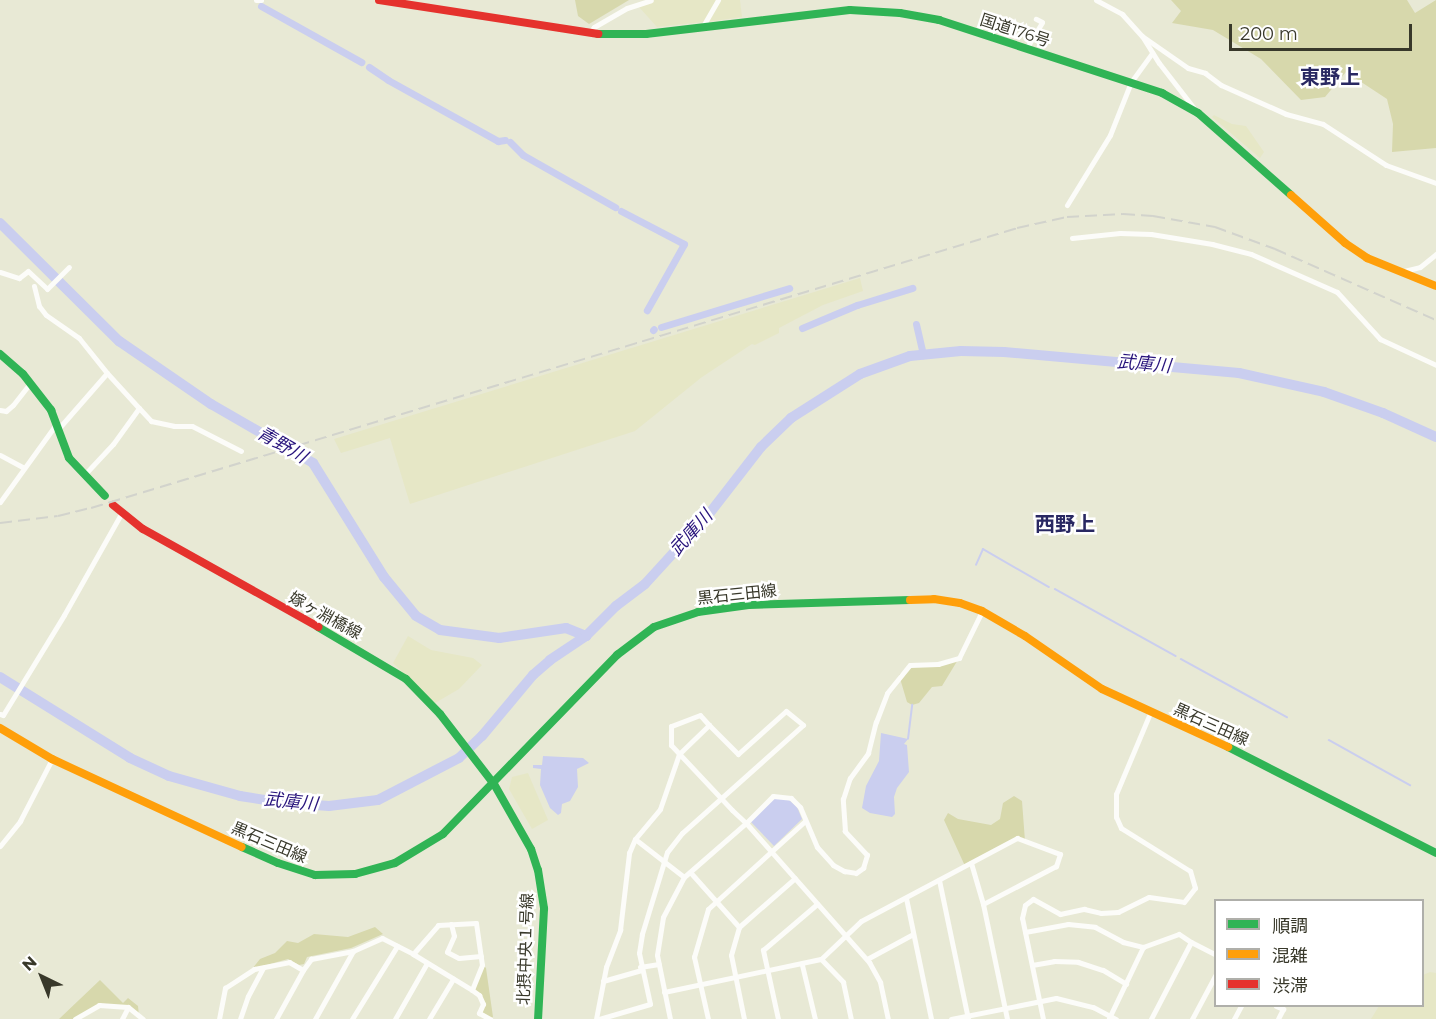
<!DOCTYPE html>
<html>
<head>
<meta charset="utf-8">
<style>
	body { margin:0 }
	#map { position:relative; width:1436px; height:1019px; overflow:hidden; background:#e8e9d5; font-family:Montserrat,"Noto Sans JP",sans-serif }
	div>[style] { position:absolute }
	.built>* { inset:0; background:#e6e7c6 }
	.green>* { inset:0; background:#d7d8ac }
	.water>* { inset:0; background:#caceef }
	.stream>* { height:1.5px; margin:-0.75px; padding:0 0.75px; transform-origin:0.75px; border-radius:0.75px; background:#caceef }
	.canal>* { height:7px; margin:-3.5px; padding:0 3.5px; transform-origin:3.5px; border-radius:3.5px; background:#caceef }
	.river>* { height:10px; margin:-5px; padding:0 5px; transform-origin:5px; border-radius:5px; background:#caceef }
	.street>* { height:5px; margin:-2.5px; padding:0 2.5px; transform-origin:2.5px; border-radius:2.5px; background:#fcfcf9 }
	.fast>* { height:8px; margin:-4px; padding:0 4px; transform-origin:4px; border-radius:4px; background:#30b455 }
	.slow>* { height:8px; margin:-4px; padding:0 4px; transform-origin:4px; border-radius:4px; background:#ff9f0a }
	.jam>* { height:8px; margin:-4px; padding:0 4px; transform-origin:4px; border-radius:4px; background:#e5322d }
	.rail>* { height:1.5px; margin-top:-0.75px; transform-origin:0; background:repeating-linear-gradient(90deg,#d2d3cc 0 12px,transparent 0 18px) }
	span { translate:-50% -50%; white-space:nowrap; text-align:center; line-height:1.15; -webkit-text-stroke:5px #fff; paint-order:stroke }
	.street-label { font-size:16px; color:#38382a }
	.water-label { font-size:18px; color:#28147c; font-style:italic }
	.quarter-label { font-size:20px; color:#292862; font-weight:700 }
	.legend { position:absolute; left:1214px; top:899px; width:210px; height:108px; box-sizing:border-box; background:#fff; border:2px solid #afafaa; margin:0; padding:8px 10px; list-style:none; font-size:18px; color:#38382a }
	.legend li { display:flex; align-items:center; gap:12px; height:30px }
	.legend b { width:30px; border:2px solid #afafaa }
	.north { position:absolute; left:12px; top:947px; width:60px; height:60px; -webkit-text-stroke:4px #fff; paint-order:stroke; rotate:317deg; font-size:16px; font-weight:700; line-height:24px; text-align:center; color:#38382a }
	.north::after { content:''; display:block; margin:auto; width:21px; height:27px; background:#38382a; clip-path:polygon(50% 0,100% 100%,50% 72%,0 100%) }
	.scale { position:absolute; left:1229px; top:24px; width:183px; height:27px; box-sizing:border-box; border:3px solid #38382a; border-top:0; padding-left:8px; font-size:18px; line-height:21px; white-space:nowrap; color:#38382a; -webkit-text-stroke:4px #fff; paint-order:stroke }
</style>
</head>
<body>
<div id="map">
	<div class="built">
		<div style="clip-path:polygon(654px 0,716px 0,704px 22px,657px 27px,639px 7px)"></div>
		<div style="clip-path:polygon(720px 0,740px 0,742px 17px,707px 22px)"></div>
		<div style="clip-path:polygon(1214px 115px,1232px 124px,1246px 126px,1264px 152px,1260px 158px,1212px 117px)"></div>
		<div style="clip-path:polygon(860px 278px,863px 291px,823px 305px,779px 328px,779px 333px,755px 345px,752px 344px,702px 377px,635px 431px,410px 504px,390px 438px,341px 453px,334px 439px)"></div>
		<div style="clip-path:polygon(408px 636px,431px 650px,473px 658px,482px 665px,459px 689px,435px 703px,393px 663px)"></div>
		<div style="clip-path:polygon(528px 773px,548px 820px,532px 829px,509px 789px,512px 777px)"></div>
		<div style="clip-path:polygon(1430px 972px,1436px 973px,1436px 1019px,1371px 1019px,1379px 1006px,1422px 1006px,1423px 975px)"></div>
	</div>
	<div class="green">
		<div style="clip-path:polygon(575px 0,629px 0,589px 24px,578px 16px)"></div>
		<div style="clip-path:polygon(1171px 0,1407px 0,1415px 13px,1436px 0,1436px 148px,1392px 152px,1393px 124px,1387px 99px,1346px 72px,1325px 97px,1301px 100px,1261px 59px,1213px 30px,1172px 23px,1181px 11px)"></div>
		<div style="clip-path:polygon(959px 658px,942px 686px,932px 687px,919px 703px,912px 705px,907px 702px,899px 675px,910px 665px,938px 664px)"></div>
		<div style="clip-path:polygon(1014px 796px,1022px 801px,1025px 841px,1017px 838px,965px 866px,944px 820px,948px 813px,958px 819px,991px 825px,1000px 819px,1003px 803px)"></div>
		<div style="clip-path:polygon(375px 927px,383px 934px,351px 948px,307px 957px,304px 964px,299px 965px,288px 959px,252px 969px,260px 959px,275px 953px,287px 941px,298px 943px,314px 934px,348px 937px)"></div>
		<div style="clip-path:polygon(484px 966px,486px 968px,493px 1017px,491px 1018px,482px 1012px,484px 1005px,473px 989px)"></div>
		<div style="clip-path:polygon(100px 980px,123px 1003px,128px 998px,138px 1006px,139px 1016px,128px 1007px,99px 1005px,75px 1019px,59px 1019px)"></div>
	</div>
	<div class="water">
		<div style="clip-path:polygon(881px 733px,908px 739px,904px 744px,907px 745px,909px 772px,897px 788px,894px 797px,895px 814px,892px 817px,870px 813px,862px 808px,866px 786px,879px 761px)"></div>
		<div style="clip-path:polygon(543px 756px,583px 758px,589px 763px,577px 769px,578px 787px,570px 801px,562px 804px,561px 813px,558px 815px,550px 808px,540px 785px,541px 769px,533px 768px,533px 765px,542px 765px)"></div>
		<div style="clip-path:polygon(781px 797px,788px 799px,797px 807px,802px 819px,774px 846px,751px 822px,752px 818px,773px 799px)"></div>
	</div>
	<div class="stream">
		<div style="left:976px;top:565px;width:17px;rotate:-66deg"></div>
		<div style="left:983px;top:549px;width:76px;rotate:29.9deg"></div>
		<div style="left:1055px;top:589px;width:138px;rotate:29deg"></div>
		<div style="left:1181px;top:659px;width:121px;rotate:28.7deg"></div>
		<div style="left:908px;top:739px;width:34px;rotate:-83deg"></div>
		<div style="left:1329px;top:740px;width:93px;rotate:29.1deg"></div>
	</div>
	<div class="canal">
		<div style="left:261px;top:6px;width:115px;rotate:29.2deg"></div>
		<div style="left:369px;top:67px;width:23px;rotate:34deg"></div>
		<div style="left:388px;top:80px;width:126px;rotate:29deg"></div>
		<div style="left:498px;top:141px;width:7px;rotate:-8deg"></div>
		<div style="left:510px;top:142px;width:18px;rotate:45deg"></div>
		<div style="left:523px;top:155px;width:106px;rotate:29.5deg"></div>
		<div style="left:621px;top:211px;width:71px;rotate:27.6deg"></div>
		<div style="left:684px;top:244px;width:76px;rotate:119.3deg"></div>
		<div style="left:916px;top:324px;width:32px;rotate:77deg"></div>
		<div style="left:661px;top:327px;width:134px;rotate:-16.9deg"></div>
		<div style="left:802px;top:328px;width:60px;rotate:-22.7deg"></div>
		<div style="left:857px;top:305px;width:58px;rotate:-17.2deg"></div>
		<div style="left:653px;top:330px;width:1px;rotate:-45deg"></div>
	</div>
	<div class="river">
		<div style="left:0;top:223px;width:168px;rotate:44.8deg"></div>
		<div style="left:119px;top:341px;width:112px;rotate:34.4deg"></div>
		<div style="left:211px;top:404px;width:118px;rotate:30deg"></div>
		<div style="left:313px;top:463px;width:134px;rotate:58.1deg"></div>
		<div style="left:384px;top:577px;width:50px;rotate:50.6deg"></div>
		<div style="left:416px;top:616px;width:28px;rotate:30deg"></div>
		<div style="left:440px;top:630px;width:60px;rotate:7.7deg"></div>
		<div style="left:499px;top:638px;width:68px;rotate:-8.5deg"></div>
		<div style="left:566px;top:628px;width:22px;rotate:22deg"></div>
		<div style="left:0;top:677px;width:153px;rotate:31.9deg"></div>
		<div style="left:130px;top:758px;width:43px;rotate:24.8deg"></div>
		<div style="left:169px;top:776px;width:74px;rotate:15.7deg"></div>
		<div style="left:240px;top:796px;width:36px;rotate:9deg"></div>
		<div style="left:276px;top:802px;width:53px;rotate:4.3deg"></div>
		<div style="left:329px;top:806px;width:49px;rotate:-7deg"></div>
		<div style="left:378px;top:800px;width:91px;rotate:-27.4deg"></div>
		<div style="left:459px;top:758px;width:32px;rotate:-44deg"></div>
		<div style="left:482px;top:736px;width:80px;rotate:-50.1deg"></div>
		<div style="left:533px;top:675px;width:23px;rotate:-41deg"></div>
		<div style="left:550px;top:660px;width:43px;rotate:-33.7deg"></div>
		<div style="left:586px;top:636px;width:42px;rotate:-45deg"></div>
		<div style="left:616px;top:606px;width:36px;rotate:-37deg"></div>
		<div style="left:645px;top:584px;width:95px;rotate:-47.6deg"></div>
		<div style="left:709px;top:514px;width:85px;rotate:-52.2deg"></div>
		<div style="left:761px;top:447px;width:42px;rotate:-44deg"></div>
		<div style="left:791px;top:418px;width:82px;rotate:-32.5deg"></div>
		<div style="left:860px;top:374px;width:53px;rotate:-19.8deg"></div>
		<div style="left:910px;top:356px;width:51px;rotate:-5.6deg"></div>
		<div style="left:961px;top:351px;width:43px;rotate:1.3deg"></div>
		<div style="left:1004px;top:352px;width:236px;rotate:5.1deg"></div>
		<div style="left:1239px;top:373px;width:87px;rotate:12.6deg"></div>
		<div style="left:1324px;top:392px;width:63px;rotate:19.6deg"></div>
		<div style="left:1383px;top:413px;width:58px;rotate:24.4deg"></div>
	</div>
	<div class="street">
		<div style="left:256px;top:0;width:5px"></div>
		<div style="left:1096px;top:0;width:30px;rotate:28deg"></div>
		<div style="left:1122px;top:14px;width:30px;rotate:48deg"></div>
		<div style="left:1142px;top:36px;width:32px;rotate:58deg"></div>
		<div style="left:1159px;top:63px;width:56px;rotate:52.3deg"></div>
		<div style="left:703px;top:26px;width:30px;rotate:-60deg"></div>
		<div style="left:590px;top:32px;width:6px;rotate:-51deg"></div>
		<div style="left:594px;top:27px;width:38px;rotate:-30deg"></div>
		<div style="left:627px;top:8px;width:25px;rotate:-18deg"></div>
		<div style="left:1142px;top:36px;width:56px;rotate:34.8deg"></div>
		<div style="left:1188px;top:68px;width:18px;rotate:16deg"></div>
		<div style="left:1205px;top:73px;width:20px;rotate:37deg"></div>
		<div style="left:1221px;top:85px;width:71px;rotate:24deg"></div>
		<div style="left:1286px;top:114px;width:38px;rotate:15deg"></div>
		<div style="left:1323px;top:124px;width:75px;rotate:33.1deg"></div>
		<div style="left:1386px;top:165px;width:53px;rotate:19.8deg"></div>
		<div style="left:1026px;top:49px;width:31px;rotate:-59deg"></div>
		<div style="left:1042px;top:22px;width:7px;rotate:-153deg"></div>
		<div style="left:1067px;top:205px;width:82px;rotate:-58.4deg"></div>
		<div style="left:1110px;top:135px;width:57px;rotate:-68.4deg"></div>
		<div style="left:1131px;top:82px;width:36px;rotate:-54deg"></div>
		<div style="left:1072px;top:238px;width:48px;rotate:-5.9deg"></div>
		<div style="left:1120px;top:233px;width:31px;rotate:2deg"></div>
		<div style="left:1151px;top:234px;width:62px;rotate:9.3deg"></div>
		<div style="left:1212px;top:244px;width:40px;rotate:14.4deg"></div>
		<div style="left:1251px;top:254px;width:94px;rotate:23.8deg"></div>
		<div style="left:1337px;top:292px;width:64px;rotate:47.5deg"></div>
		<div style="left:1380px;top:339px;width:62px;rotate:24.9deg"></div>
		<div style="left:1404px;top:271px;width:16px;rotate:-14deg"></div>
		<div style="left:1420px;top:267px;width:21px;rotate:-39deg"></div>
		<div style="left:0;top:272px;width:20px;rotate:18deg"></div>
		<div style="left:19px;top:278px;width:11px;rotate:-38deg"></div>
		<div style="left:28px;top:271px;width:26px;rotate:43deg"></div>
		<div style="left:47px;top:289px;width:31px;rotate:-45deg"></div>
		<div style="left:34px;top:286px;width:21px;rotate:76deg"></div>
		<div style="left:39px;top:306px;width:11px;rotate:52deg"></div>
		<div style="left:46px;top:315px;width:40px;rotate:34.9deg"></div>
		<div style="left:79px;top:338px;width:45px;rotate:51.3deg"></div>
		<div style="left:139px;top:408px;width:18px;rotate:47deg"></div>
		<div style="left:151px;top:421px;width:24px;rotate:12deg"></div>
		<div style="left:174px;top:426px;width:18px"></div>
		<div style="left:192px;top:426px;width:55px;rotate:27deg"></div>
		<div style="left:0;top:410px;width:6px;rotate:9deg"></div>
		<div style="left:6px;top:411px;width:9px;rotate:-41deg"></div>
		<div style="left:13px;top:405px;width:28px;rotate:-52deg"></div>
		<div style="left:59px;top:428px;width:73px;rotate:-48.9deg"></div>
		<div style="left:107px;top:373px;width:47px;rotate:47.6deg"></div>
		<div style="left:139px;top:408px;width:44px;rotate:125.8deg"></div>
		<div style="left:113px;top:444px;width:42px;rotate:133.1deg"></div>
		<div style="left:0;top:455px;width:27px;rotate:28deg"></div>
		<div style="left:0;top:502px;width:97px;rotate:-54.2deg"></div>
		<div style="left:0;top:714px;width:3px;rotate:18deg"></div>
		<div style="left:3px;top:715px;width:117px;rotate:-58.6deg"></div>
		<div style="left:64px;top:615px;width:116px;rotate:-60.6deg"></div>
		<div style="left:709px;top:725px;width:13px;rotate:-132deg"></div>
		<div style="left:700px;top:715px;width:31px;rotate:159deg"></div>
		<div style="left:671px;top:726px;width:19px;rotate:90deg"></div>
		<div style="left:671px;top:745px;width:89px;rotate:46.8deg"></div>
		<div style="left:732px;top:810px;width:19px;rotate:43deg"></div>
		<div style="left:746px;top:823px;width:38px;rotate:-45deg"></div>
		<div style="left:773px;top:796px;width:18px;rotate:6deg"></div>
		<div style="left:791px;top:798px;width:13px;rotate:45deg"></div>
		<div style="left:800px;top:807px;width:43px;rotate:67deg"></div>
		<div style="left:817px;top:847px;width:24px;rotate:48deg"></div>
		<div style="left:833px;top:865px;width:13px;rotate:29deg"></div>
		<div style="left:844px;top:871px;width:12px;rotate:9deg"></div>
		<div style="left:856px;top:873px;width:9px;rotate:-36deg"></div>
		<div style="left:863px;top:868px;width:14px;rotate:-73deg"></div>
		<div style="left:867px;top:855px;width:33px;rotate:-133deg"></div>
		<div style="left:845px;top:831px;width:32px;rotate:-94deg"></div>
		<div style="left:843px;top:799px;width:22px;rotate:-72deg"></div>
		<div style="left:850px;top:778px;width:31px;rotate:-54deg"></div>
		<div style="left:868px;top:753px;width:32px;rotate:-76deg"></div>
		<div style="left:876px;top:722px;width:31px;rotate:-69deg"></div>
		<div style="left:887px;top:693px;width:36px;rotate:-51deg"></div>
		<div style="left:910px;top:665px;width:28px;rotate:-2deg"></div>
		<div style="left:938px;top:664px;width:22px;rotate:-16deg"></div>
		<div style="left:959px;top:658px;width:52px;rotate:-63.9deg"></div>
		<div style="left:635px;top:839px;width:62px;rotate:37.8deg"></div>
		<div style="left:0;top:846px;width:32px;rotate:-51deg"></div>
		<div style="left:20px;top:821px;width:70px;rotate:-62.7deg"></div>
		<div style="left:971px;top:863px;width:43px;rotate:73.7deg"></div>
		<div style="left:690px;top:872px;width:74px;rotate:48.3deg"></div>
		<div style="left:939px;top:880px;width:142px;rotate:78.2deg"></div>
		<div style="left:906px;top:898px;width:124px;rotate:78.3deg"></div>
		<div style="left:451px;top:924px;width:12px;rotate:76deg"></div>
		<div style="left:454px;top:936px;width:17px;rotate:114deg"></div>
		<div style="left:447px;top:952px;width:13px;rotate:27deg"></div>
		<div style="left:459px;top:958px;width:22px;rotate:-5deg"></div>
		<div style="left:1025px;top:932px;width:44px;rotate:-10.5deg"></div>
		<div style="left:1068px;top:924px;width:27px;rotate:6deg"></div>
		<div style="left:1095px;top:927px;width:32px;rotate:28deg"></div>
		<div style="left:1123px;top:942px;width:21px;rotate:14deg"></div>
		<div style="left:1143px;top:947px;width:38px;rotate:-20deg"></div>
		<div style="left:1179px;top:934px;width:14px;rotate:34deg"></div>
		<div style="left:1191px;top:942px;width:87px;rotate:117.5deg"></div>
		<div style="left:1191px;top:942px;width:28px;rotate:27deg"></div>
		<div style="left:413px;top:954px;width:69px;rotate:31.4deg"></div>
		<div style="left:821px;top:959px;width:32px;rotate:46deg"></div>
		<div style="left:843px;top:982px;width:38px;rotate:78deg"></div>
		<div style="left:867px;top:959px;width:52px;rotate:-28.5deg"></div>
		<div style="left:802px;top:965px;width:56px;rotate:76.5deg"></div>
		<div style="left:1032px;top:965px;width:22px;rotate:-10deg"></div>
		<div style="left:1054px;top:961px;width:24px;rotate:2deg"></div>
		<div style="left:1078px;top:962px;width:26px;rotate:18deg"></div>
		<div style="left:1103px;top:970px;width:27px;rotate:31deg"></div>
		<div style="left:640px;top:967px;width:19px;rotate:-9deg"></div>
		<div style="left:603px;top:981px;width:40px;rotate:-16deg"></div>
		<div style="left:664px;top:992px;width:160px;rotate:-11.9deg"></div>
		<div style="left:821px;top:959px;width:55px;rotate:-43.5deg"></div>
		<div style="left:861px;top:921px;width:177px;rotate:-28deg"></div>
		<div style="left:1017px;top:838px;width:46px;rotate:20.4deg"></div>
		<div style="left:1060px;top:854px;width:13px;rotate:108deg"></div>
		<div style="left:1056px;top:866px;width:82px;rotate:152.5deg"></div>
		<div style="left:983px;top:904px;width:117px;rotate:78.2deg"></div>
		<div style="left:1276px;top:1006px;width:8px;rotate:23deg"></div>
		<div style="left:1283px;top:1009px;width:11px;rotate:117deg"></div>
		<div style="left:1109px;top:1018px;width:79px;rotate:-64.4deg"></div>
		<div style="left:75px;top:1019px;width:28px;rotate:-30deg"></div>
		<div style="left:99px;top:1005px;width:29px;rotate:4deg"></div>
		<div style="left:128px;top:1007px;width:19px;rotate:39deg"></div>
		<div style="left:122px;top:1019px;width:13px;rotate:-63deg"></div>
		<div style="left:219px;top:1019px;width:32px;rotate:-79deg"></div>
		<div style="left:225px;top:988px;width:35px;rotate:-33deg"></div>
		<div style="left:254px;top:969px;width:36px;rotate:-11deg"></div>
		<div style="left:289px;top:962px;width:16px;rotate:30deg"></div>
		<div style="left:303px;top:970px;width:14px;rotate:-54deg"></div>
		<div style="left:311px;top:959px;width:43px;rotate:-10.8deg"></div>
		<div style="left:353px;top:951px;width:32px;rotate:-24deg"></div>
		<div style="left:382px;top:938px;width:35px;rotate:27deg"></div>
		<div style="left:413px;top:954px;width:38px;rotate:-49deg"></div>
		<div style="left:438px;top:925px;width:38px;rotate:-3deg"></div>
		<div style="left:476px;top:923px;width:42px;rotate:81.9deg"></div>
		<div style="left:482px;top:965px;width:27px;rotate:112deg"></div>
		<div style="left:472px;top:990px;width:9px;rotate:36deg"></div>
		<div style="left:479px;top:995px;width:10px;rotate:66deg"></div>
		<div style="left:483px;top:1004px;width:10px;rotate:114deg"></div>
		<div style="left:479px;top:1013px;width:13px;rotate:29deg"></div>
		<div style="left:240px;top:1019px;width:24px;rotate:-71deg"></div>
		<div style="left:248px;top:996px;width:32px;rotate:-62deg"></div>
		<div style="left:276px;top:1019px;width:56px;rotate:-61.1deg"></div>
		<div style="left:315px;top:1019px;width:78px;rotate:-60.8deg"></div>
		<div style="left:352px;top:1019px;width:86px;rotate:-58.3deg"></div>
		<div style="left:395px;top:1019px;width:64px;rotate:-60.3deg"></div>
		<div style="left:429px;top:1019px;width:47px;rotate:-59deg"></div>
		<div style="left:596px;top:1019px;width:53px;rotate:-79.1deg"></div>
		<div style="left:606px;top:967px;width:40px;rotate:-69deg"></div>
		<div style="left:620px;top:930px;width:78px;rotate:-83.3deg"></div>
		<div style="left:629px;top:853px;width:15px;rotate:-67deg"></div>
		<div style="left:635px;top:839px;width:39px;rotate:-50deg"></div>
		<div style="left:660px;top:809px;width:58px;rotate:-70.9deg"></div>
		<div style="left:679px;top:754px;width:42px;rotate:-44deg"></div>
		<div style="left:709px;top:725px;width:41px;rotate:45deg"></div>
		<div style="left:738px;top:754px;width:64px;rotate:-41.9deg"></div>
		<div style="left:786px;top:711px;width:22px;rotate:39deg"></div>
		<div style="left:803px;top:725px;width:162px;rotate:138.2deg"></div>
		<div style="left:682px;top:833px;width:24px;rotate:128deg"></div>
		<div style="left:667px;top:852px;width:86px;rotate:107deg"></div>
		<div style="left:642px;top:934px;width:19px;rotate:99deg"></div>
		<div style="left:639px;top:953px;width:52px;rotate:77.8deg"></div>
		<div style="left:650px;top:1004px;width:53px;rotate:163.6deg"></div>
		<div style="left:670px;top:1019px;width:65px;rotate:-101.5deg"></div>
		<div style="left:657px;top:955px;width:38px;rotate:-81deg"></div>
		<div style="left:663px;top:917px;width:45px;rotate:-62.3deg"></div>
		<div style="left:684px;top:877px;width:82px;rotate:-41.1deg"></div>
		<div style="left:746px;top:823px;width:186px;rotate:48.5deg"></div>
		<div style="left:869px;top:962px;width:23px;rotate:61deg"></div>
		<div style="left:880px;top:982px;width:38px;rotate:78deg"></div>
		<div style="left:708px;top:1019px;width:64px;rotate:-102.7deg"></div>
		<div style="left:694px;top:957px;width:50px;rotate:-73.7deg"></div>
		<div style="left:708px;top:909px;width:131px;rotate:-42.2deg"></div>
		<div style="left:744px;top:1019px;width:65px;rotate:-101.5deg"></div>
		<div style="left:731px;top:955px;width:29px;rotate:-74deg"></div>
		<div style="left:739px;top:927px;width:74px;rotate:-41.2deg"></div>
		<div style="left:778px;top:1019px;width:71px;rotate:-102.3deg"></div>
		<div style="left:763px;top:950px;width:71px;rotate:-40.4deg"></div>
		<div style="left:951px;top:1019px;width:107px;rotate:-11.3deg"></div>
		<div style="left:1056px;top:998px;width:38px;rotate:14deg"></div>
		<div style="left:1093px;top:1007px;width:26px;rotate:28deg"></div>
		<div style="left:1043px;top:1019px;width:103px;rotate:-101.7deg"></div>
		<div style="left:1022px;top:918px;width:13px;rotate:-77deg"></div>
		<div style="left:1025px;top:905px;width:10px;rotate:-37deg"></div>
		<div style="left:1033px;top:899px;width:31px;rotate:29deg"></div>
		<div style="left:1060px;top:914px;width:25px;rotate:-12deg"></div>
		<div style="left:1084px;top:909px;width:17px;rotate:13deg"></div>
		<div style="left:1101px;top:913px;width:17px;rotate:-3deg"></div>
		<div style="left:1118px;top:912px;width:34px;rotate:-26deg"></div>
		<div style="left:1149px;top:897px;width:35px;rotate:8deg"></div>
		<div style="left:1184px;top:902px;width:18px;rotate:-52deg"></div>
		<div style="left:1195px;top:888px;width:18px;rotate:-106deg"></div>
		<div style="left:1190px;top:871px;width:81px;rotate:-148.1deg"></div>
		<div style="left:1121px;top:828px;width:12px;rotate:-114deg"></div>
		<div style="left:1116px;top:817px;width:23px;rotate:-90deg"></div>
		<div style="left:1116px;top:794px;width:88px;rotate:-67.2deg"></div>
		<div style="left:1192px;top:1019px;width:51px;rotate:-61.9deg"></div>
		<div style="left:1234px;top:1019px;width:15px;rotate:-62deg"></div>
	</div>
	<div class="fast">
		<div style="left:598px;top:34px;width:48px"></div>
		<div style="left:646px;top:34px;width:205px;rotate:-6.7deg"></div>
		<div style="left:850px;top:10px;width:50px;rotate:3.4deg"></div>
		<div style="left:900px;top:13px;width:40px;rotate:10deg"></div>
		<div style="left:939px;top:20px;width:235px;rotate:18.1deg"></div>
		<div style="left:1162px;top:93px;width:41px;rotate:29.1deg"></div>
		<div style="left:1198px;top:113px;width:124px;rotate:41.4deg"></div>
		<div style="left:0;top:354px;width:30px;rotate:41deg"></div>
		<div style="left:23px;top:374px;width:46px;rotate:52.1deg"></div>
		<div style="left:51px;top:410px;width:51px;rotate:69.4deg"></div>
		<div style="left:69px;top:458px;width:52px;rotate:46.5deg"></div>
		<div style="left:318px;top:627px;width:102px;rotate:30.6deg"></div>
		<div style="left:406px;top:679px;width:49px;rotate:45.8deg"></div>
		<div style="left:440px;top:714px;width:88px;rotate:52.4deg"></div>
		<div style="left:494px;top:784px;width:75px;rotate:60.4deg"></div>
		<div style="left:531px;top:849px;width:22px;rotate:72deg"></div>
		<div style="left:538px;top:870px;width:39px;rotate:81deg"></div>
		<div style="left:544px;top:909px;width:110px;rotate:93.1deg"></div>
		<div style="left:1228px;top:747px;width:233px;rotate:27deg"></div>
		<div style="left:242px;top:847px;width:39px;rotate:24deg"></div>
		<div style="left:278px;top:863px;width:39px;rotate:18deg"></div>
		<div style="left:315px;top:875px;width:40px;rotate:-1.4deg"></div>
		<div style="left:355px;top:874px;width:41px;rotate:-15.4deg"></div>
		<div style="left:395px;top:863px;width:56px;rotate:-31.1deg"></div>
		<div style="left:443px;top:834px;width:250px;rotate:-45.8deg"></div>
		<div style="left:617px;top:655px;width:46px;rotate:-37.1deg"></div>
		<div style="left:654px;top:627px;width:46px;rotate:-18.8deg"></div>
		<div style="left:698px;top:612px;width:51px;rotate:-7.8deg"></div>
		<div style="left:749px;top:605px;width:161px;rotate:-1.8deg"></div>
	</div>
	<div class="slow">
		<div style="left:1291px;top:195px;width:72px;rotate:41.6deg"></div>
		<div style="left:1345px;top:243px;width:27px;rotate:34deg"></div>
		<div style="left:1367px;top:258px;width:74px;rotate:22.1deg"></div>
		<div style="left:910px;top:600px;width:24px;rotate:-2deg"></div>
		<div style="left:934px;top:599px;width:26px;rotate:9deg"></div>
		<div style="left:960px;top:603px;width:23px;rotate:20deg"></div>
		<div style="left:982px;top:611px;width:50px;rotate:30.2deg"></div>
		<div style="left:1025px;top:636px;width:93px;rotate:34.5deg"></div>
		<div style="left:1102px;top:689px;width:139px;rotate:24.7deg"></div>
		<div style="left:0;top:728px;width:61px;rotate:30.8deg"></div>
		<div style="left:52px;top:759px;width:209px;rotate:24.9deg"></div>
	</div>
	<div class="jam">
		<div style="left:379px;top:0;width:222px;rotate:8.8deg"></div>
		<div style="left:113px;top:505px;width:38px;rotate:39deg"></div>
		<div style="left:143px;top:529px;width:201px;rotate:29.2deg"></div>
	</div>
	<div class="rail">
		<div style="left:0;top:523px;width:58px;rotate:-6.9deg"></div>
		<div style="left:58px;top:516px;width:34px;rotate:-14deg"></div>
		<div style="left:91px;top:508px;width:967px;rotate:-16.82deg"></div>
		<div style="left:1017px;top:228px;width:51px;rotate:-12.4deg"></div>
		<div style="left:1067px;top:217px;width:56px;rotate:-3.1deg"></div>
		<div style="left:1123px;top:214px;width:30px;rotate:4deg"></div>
		<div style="left:1153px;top:216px;width:63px;rotate:10.1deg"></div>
		<div style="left:1215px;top:227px;width:64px;rotate:20.1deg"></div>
		<div style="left:1275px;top:249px;width:176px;rotate:23.8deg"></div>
	</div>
	<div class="street-label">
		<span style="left:1015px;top:31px;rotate:18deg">国道176号</span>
		<span style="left:737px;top:595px;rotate:-6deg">黒石三田線</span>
		<span style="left:325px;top:616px;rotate:29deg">嫁ヶ淵橋線</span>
		<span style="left:1211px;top:725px;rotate:24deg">黒石三田線</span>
		<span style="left:269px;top:843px;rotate:23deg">黒石三田線</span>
		<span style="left:526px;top:949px;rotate:-88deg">北摂中央１号線</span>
	</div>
	<div class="water-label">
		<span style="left:1144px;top:364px;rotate:5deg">武庫川</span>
		<span style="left:282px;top:445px;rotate:30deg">青野川</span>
		<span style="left:691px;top:533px;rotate:-48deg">武庫川</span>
		<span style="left:291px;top:802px;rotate:6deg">武庫川</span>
	</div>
	<div class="quarter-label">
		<span style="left:1330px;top:77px">東野上</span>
		<span style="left:1065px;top:524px">西野上</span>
	</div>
	<ul class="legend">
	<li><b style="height:8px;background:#30b455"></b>順調</li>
	<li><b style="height:8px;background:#ff9f0a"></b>混雑</li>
	<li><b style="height:8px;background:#e5322d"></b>渋滞</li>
	</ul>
	<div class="north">N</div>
	<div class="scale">200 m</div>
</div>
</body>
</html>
